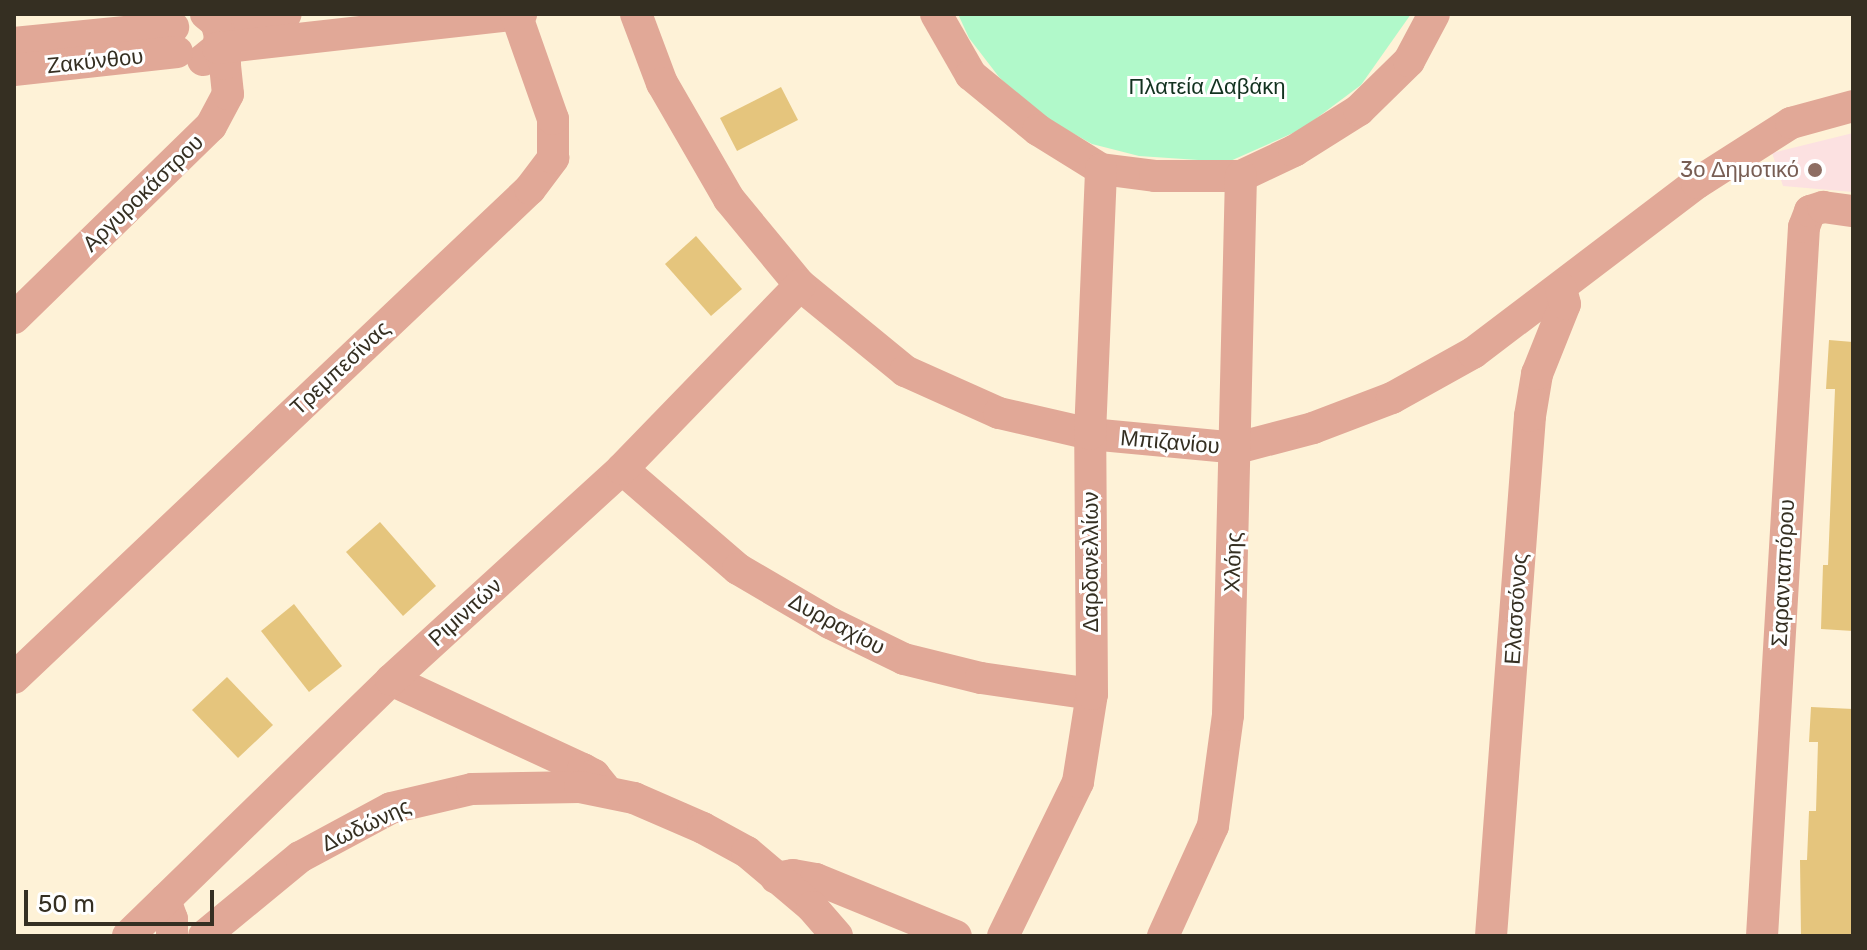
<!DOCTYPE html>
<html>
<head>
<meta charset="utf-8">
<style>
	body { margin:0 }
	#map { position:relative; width:1867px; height:950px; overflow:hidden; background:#fef2d7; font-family:Rubik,sans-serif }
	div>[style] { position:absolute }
	.education>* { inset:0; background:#fce1e1 }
	.green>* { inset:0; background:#b1f9ca }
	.building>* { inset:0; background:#e5c57d }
	.minor>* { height:32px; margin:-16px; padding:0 16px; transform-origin:16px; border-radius:16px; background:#e1a897 }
	.dots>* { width:22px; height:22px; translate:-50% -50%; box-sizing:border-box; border:4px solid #fff; border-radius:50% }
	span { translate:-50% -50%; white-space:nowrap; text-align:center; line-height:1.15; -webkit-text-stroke:6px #fff; paint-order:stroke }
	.street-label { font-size:22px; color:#352f22 }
	.park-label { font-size:22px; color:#133220 }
	.education-label { font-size:22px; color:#785e54 }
	.right { translate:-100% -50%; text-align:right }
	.frame { position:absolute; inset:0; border:16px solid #352f22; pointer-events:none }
	.scale { position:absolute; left:24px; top:890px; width:190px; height:36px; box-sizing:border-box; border:4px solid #352f22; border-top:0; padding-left:10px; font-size:24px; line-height:28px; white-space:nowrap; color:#352f22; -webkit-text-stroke:6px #fff; paint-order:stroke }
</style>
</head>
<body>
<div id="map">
	<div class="education">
		<div style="clip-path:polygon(1853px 133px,1853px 192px,1783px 186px,1772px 153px)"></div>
	</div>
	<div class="green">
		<div style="clip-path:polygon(958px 14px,1411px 14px,1361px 85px,1302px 129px,1228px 162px,1139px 156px,1092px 144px,1035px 112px,999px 77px,969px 38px)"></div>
	</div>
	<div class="building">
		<div style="clip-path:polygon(781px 87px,798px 120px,737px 151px,720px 118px)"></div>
		<div style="clip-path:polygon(696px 236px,742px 289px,711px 316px,665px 264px)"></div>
		<div style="clip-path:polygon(1829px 340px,1853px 342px,1853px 631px,1821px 629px,1823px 565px,1828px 565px,1835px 389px,1826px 389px)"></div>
		<div style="clip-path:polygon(380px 522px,436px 586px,403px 616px,346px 552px)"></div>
		<div style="clip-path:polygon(294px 604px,342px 666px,309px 692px,261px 631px)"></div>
		<div style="clip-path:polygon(227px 677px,273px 725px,238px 758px,192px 710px)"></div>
		<div style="clip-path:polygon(1811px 707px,1853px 709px,1853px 936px,1801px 936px,1800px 860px,1807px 860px,1809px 811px,1816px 811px,1818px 742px,1809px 742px)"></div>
	</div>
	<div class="minor">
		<div style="left:636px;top:14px;width:74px;rotate:69.4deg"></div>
		<div style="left:662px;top:83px;width:134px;rotate:60deg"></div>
		<div style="left:729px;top:199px;width:112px;rotate:50.5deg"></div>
		<div style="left:800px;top:285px;width:136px;rotate:39.3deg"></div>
		<div style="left:905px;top:371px;width:103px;rotate:24.1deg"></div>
		<div style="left:999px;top:413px;width:93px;rotate:13deg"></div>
		<div style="left:1090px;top:434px;width:148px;rotate:5.4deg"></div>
		<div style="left:1237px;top:448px;width:79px;rotate:-14.7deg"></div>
		<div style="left:1313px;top:428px;width:85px;rotate:-20.8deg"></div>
		<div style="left:1392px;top:398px;width:93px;rotate:-29.1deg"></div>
		<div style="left:1473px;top:353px;width:281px;rotate:-37.2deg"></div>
		<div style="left:1697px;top:183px;width:112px;rotate:-32.6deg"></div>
		<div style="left:1791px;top:123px;width:64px;rotate:-15.3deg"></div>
		<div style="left:936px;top:14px;width:70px;rotate:60.2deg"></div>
		<div style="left:971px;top:75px;width:87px;rotate:39.4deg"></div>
		<div style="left:1038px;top:130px;width:74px;rotate:31.8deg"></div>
		<div style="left:1101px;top:169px;width:54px;rotate:7.4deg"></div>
		<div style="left:1155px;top:176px;width:86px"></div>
		<div style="left:1241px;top:176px;width:59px;rotate:-25.3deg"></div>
		<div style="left:1294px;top:151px;width:77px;rotate:-32.2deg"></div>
		<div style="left:1359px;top:110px;width:70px;rotate:-44.4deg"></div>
		<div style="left:1409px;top:61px;width:53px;rotate:-62deg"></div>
		<div style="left:216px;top:22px;width:70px;rotate:-6.5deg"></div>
		<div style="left:14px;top:43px;width:160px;rotate:-5.7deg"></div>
		<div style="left:203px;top:60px;width:19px;rotate:-39deg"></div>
		<div style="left:218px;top:48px;width:13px;rotate:-81deg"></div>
		<div style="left:220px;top:35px;width:14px;rotate:-107deg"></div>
		<div style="left:216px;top:22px;width:13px;rotate:-141deg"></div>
		<div style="left:14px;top:70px;width:164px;rotate:-6.3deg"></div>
		<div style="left:14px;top:318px;width:275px;rotate:-44.3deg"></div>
		<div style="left:211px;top:126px;width:36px;rotate:-62deg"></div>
		<div style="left:228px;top:94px;width:30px;rotate:-96deg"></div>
		<div style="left:225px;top:64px;width:17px;rotate:-114deg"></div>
		<div style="left:218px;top:48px;width:305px;rotate:-6.4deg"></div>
		<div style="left:622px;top:469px;width:153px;rotate:40.8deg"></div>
		<div style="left:738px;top:569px;width:107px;rotate:30.4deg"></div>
		<div style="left:830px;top:623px;width:82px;rotate:25.9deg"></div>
		<div style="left:904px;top:659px;width:79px;rotate:13.9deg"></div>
		<div style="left:981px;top:678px;width:112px;rotate:8.2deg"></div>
		<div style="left:14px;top:678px;width:711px;rotate:-43.46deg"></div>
		<div style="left:530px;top:189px;width:39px;rotate:-53deg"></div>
		<div style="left:553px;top:158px;width:39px;rotate:-90deg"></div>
		<div style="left:553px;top:119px;width:111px;rotate:-109.4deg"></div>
		<div style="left:391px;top:680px;width:212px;rotate:24.9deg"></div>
		<div style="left:583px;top:769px;width:13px;rotate:29deg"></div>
		<div style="left:594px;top:775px;width:19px;rotate:51deg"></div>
		<div style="left:776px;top:878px;width:17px;rotate:-10deg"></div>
		<div style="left:793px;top:875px;width:23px;rotate:10deg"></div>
		<div style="left:816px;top:879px;width:151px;rotate:22.2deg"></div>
		<div style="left:165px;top:900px;width:20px;rotate:70deg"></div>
		<div style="left:172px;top:919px;width:17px;rotate:90deg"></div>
		<div style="left:128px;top:936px;width:367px;rotate:-44.2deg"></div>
		<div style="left:391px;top:680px;width:313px;rotate:-42.4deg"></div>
		<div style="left:622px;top:469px;width:256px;rotate:-45.9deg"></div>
		<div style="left:204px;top:936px;width:124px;rotate:-39.5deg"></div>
		<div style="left:300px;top:857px;width:103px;rotate:-28.3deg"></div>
		<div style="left:391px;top:808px;width:83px;rotate:-13.2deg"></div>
		<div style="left:472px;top:789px;width:108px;rotate:-1.1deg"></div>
		<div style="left:580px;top:787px;width:55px;rotate:11.5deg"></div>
		<div style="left:634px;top:798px;width:75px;rotate:23.5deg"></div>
		<div style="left:703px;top:828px;width:50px;rotate:28.6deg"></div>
		<div style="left:747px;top:852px;width:85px;rotate:40.2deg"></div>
		<div style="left:812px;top:907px;width:38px;rotate:49deg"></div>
		<div style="left:1003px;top:936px;width:171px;rotate:-64deg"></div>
		<div style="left:1078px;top:782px;width:89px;rotate:-81deg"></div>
		<div style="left:1092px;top:694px;width:260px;rotate:-90.4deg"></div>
		<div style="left:1090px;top:434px;width:265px;rotate:-87.6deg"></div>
		<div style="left:1163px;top:936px;width:121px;rotate:-65.6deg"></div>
		<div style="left:1213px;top:826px;width:112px;rotate:-82.3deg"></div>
		<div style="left:1228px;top:715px;width:539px;rotate:-88.62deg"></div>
		<div style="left:1491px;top:936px;width:521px;rotate:-85.71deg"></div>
		<div style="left:1530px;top:416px;width:43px;rotate:-80.5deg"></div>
		<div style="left:1537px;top:374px;width:75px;rotate:-68.2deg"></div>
		<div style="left:1565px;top:304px;width:16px;rotate:-105deg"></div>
		<div style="left:1762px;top:936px;width:710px;rotate:-86.61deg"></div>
		<div style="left:1804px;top:227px;width:17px;rotate:-69deg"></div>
		<div style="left:1810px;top:211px;width:14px;rotate:-17deg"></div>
		<div style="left:1823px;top:207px;width:30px;rotate:8deg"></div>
	</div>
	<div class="dots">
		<div style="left:1815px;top:170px;background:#8d6e63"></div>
	</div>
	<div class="street-label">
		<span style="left:95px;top:61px;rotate:-6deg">Ζακύνθου</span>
		<span style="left:143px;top:193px;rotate:-44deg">Αργυροκάστρου</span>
		<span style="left:340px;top:368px;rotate:-43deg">Τρεμπεσίνας</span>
		<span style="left:1170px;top:442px;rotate:5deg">Μπιζανίου</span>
		<span style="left:1091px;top:562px;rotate:-90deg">Δαρδανελλίων</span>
		<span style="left:1233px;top:562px;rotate:-88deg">Χλόης</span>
		<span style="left:1783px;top:573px;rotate:-87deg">Σαρανταπόρου</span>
		<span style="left:1516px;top:609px;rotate:-86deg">Ελασσόνος</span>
		<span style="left:465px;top:612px;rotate:-42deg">Ριμινιτών</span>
		<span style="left:837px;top:624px;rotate:28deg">Δυρραχίου</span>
		<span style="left:366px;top:825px;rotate:-25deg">Δωδώνης</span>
	</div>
	<div class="park-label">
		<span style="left:1207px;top:87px">Πλατεία Δαβάκη</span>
	</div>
	<div class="education-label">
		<span class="right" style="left:1799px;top:170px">3ο Δημοτικό</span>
	</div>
	<div class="frame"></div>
	<div class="scale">50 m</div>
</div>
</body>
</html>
